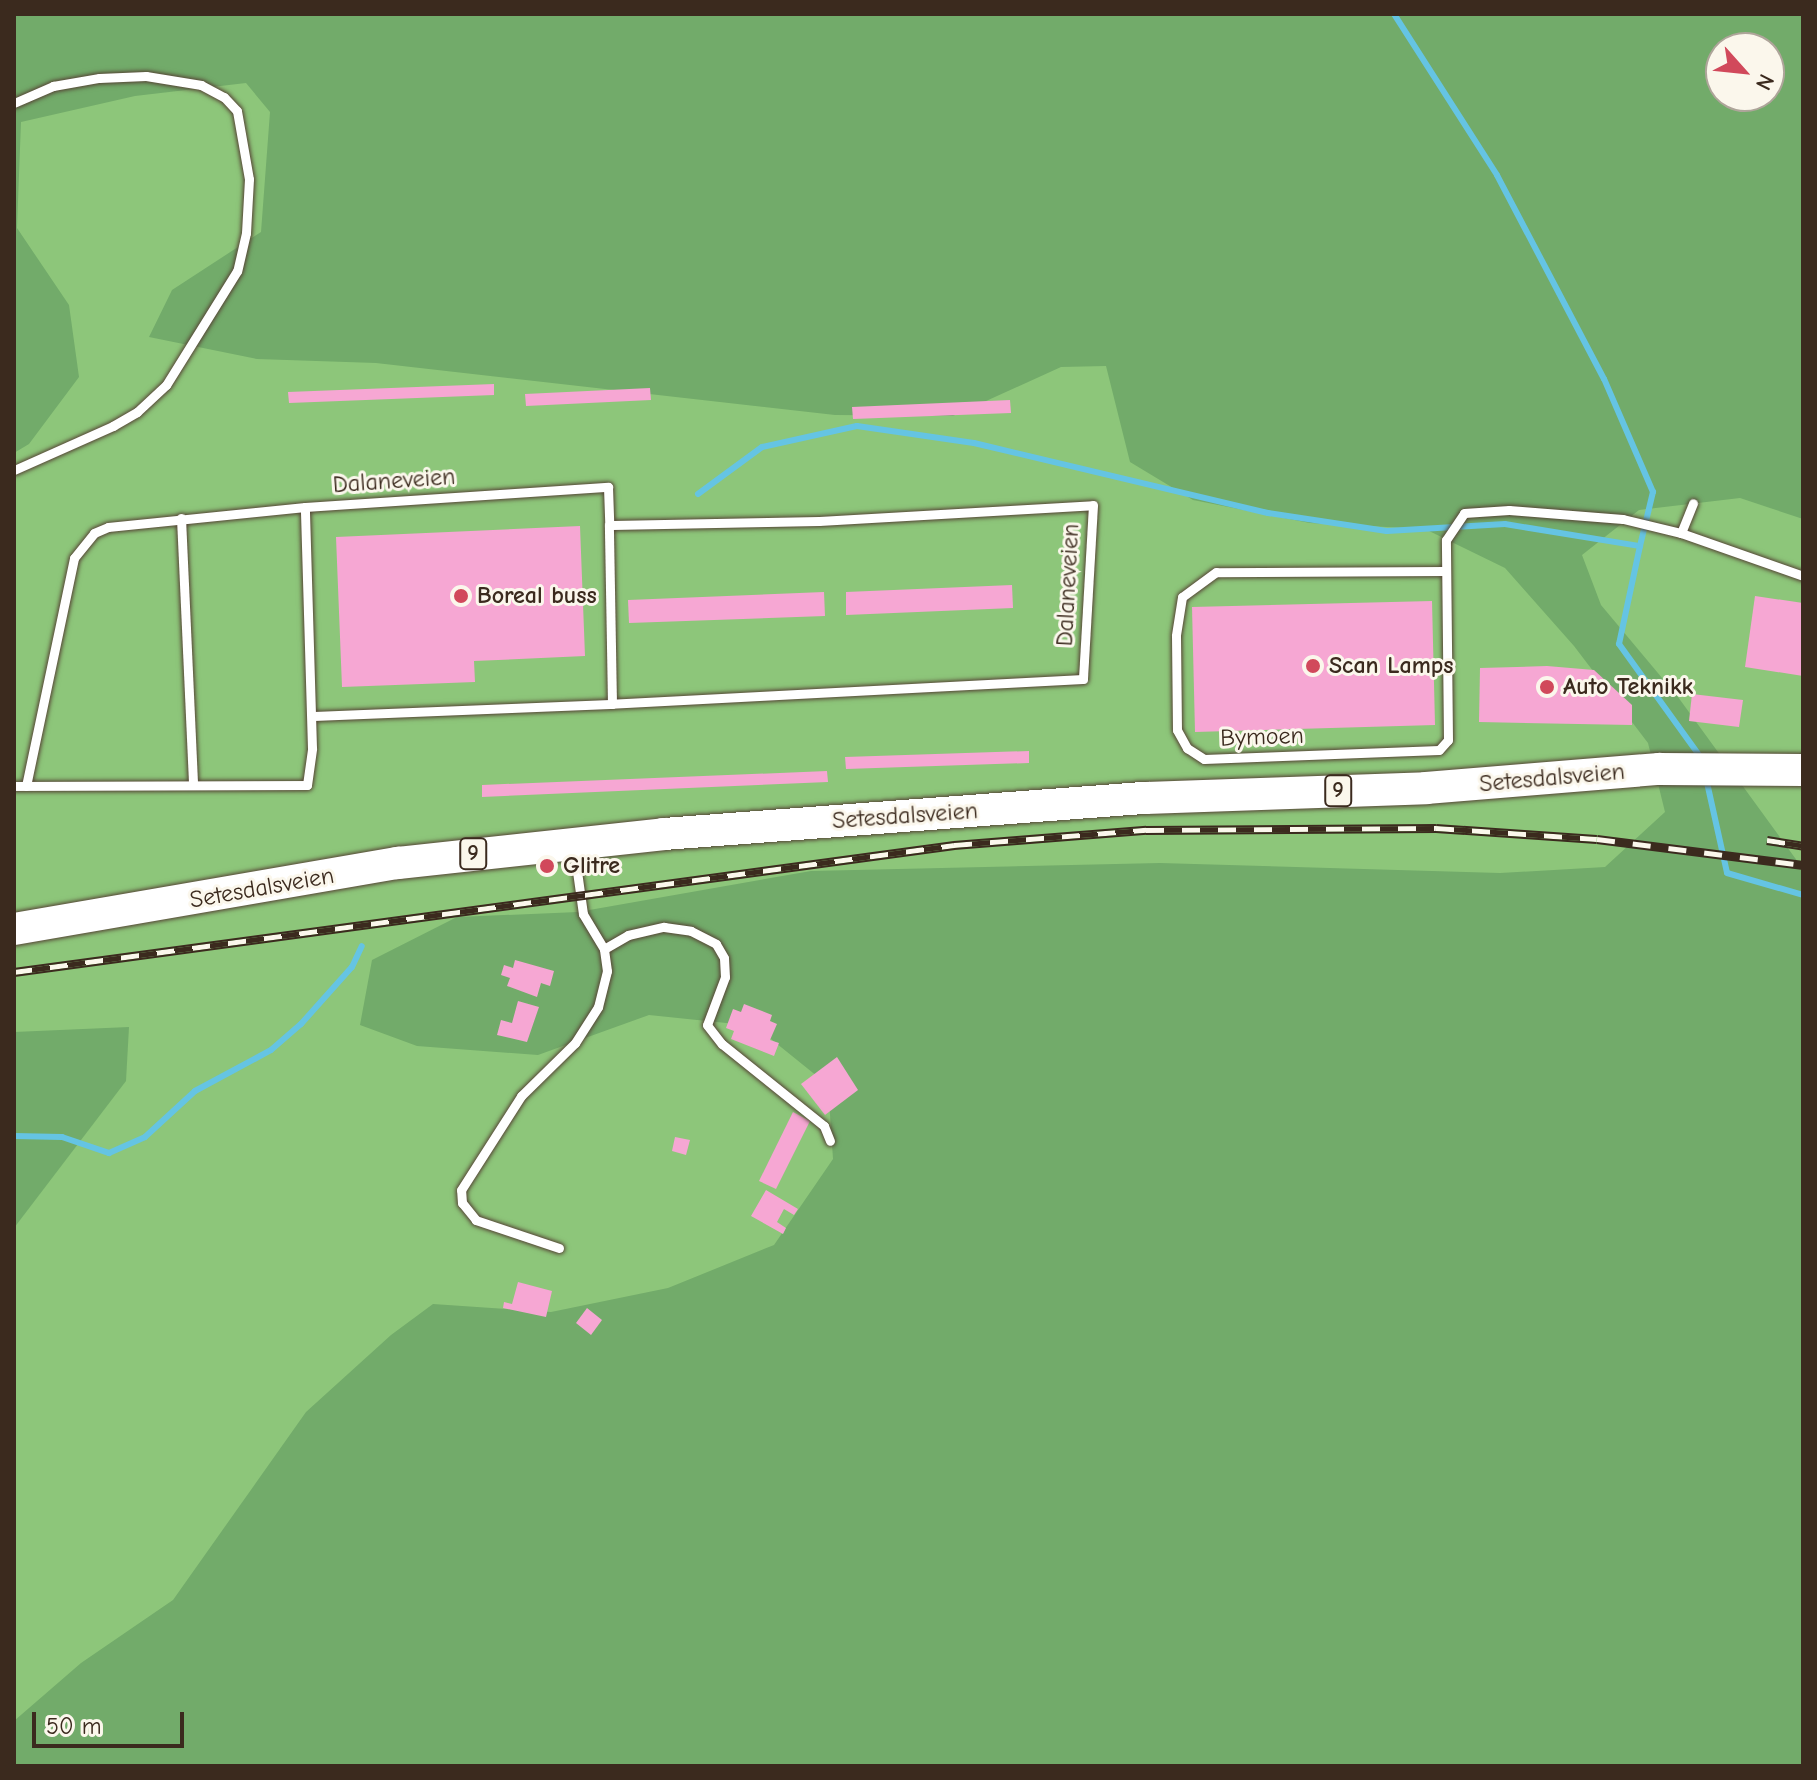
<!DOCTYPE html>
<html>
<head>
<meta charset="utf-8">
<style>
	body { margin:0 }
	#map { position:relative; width:1817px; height:1780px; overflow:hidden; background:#eddebb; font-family:"Comic Neue",sans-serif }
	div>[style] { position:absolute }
	.green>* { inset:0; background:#8dc67a }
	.forest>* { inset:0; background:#72ab6a }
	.stream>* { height:6px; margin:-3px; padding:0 3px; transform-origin:3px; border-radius:3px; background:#65c4e3 }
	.building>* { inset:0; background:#f6a7d3 }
	.roads { filter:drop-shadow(0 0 2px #564536) drop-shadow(0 0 2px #564536) }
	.lane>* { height:9px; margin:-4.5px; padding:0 4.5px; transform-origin:4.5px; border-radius:4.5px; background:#fff }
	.highway>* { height:32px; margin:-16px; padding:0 16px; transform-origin:16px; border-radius:16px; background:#fff }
	.rail>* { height:9px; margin-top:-4.5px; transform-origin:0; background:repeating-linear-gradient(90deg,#fbf7ec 0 18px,#3b2a1e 0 36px); box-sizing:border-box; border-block:2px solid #3b2a1e }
	.dots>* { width:22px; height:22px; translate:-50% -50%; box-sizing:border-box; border:4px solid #fbf7ec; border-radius:50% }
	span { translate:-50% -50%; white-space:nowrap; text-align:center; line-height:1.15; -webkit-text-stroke:6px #fbf7ec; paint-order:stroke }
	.shield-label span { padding:2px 6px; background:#fbf7ec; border:2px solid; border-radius:6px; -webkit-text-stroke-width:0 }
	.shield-label { font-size:22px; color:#3b2a1e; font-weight:700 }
	.street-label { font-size:24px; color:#3b2a1e }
	.poi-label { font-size:24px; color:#3b2a1e; font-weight:700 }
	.left { translate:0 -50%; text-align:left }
	.frame { position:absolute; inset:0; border:16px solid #3b2a1e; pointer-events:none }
	.north { position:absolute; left:1705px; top:32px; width:80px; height:80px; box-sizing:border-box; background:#fbf7ec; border:2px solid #aea59a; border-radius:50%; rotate:117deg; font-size:22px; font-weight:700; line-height:32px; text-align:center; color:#3b2a1e }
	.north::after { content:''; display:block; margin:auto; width:28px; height:36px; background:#d1495b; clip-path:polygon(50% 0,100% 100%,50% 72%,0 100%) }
	.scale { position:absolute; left:32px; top:1712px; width:152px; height:36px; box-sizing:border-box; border:4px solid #3b2a1e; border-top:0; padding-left:10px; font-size:24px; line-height:28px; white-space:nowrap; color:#3b2a1e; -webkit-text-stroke:6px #fbf7ec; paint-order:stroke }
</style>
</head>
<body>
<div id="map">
	<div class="green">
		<div style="clip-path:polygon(evenodd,14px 14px,1803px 14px,1803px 1766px,14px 1766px,14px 14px,1721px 48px,1769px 48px,1769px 96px,1721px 96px,1721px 48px)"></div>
	</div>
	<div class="forest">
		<div style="clip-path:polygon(evenodd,14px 14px,1803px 14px,1803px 519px,1740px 498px,1639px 510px,1582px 555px,1601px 605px,1678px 697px,1803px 869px,1803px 1766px,14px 1766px,14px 1721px,81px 1663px,173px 1600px,306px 1412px,391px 1335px,433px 1304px,551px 1312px,668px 1288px,774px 1245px,833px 1159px,828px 1085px,755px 1026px,649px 1015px,538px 1055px,417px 1046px,360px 1025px,372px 960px,457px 917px,578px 912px,811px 871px,1160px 863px,1500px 873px,1605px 867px,1665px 812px,1648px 743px,1574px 646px,1505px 568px,1425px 529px,1310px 523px,1193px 500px,1130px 462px,1106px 366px,1061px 367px,953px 416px,835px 415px,376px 363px,257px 359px,149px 337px,172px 290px,261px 232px,270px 112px,246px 83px,135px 96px,21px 122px,17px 228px,69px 305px,79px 377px,29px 444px,14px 453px,14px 14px,1721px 48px,1769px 48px,1769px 96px,1721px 96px,1721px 48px)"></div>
		<div style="clip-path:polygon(129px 1027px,126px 1081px,14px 1228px,14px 1032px)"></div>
	</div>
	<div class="stream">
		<div style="left:698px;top:494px;width:79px;rotate:-36.3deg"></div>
		<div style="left:762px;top:447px;width:97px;rotate:-12.5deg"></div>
		<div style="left:857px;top:426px;width:118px;rotate:8.3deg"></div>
		<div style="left:974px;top:443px;width:302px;rotate:13.4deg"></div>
		<div style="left:1268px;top:513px;width:120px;rotate:8.6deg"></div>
		<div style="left:1387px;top:531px;width:118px;rotate:-3.4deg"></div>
		<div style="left:1505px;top:524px;width:137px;rotate:9.3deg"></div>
		<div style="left:1640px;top:546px;width:56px;rotate:-76.5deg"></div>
		<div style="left:1653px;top:492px;width:123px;rotate:-113.4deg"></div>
		<div style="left:1604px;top:379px;width:230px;rotate:-117.7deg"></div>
		<div style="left:1497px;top:175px;width:191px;rotate:-122.6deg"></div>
		<div style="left:1640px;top:546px;width:100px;rotate:102.1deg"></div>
		<div style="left:1619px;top:644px;width:142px;rotate:54.2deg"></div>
		<div style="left:1706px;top:778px;width:97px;rotate:77.5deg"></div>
		<div style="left:1727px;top:873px;width:79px;rotate:16.1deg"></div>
		<div style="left:14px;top:1136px;width:48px;rotate:1.2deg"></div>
		<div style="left:62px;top:1137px;width:50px;rotate:18.8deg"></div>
		<div style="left:109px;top:1153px;width:39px;rotate:-24deg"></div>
		<div style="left:145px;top:1137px;width:68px;rotate:-42.6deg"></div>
		<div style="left:195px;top:1091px;width:86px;rotate:-28.3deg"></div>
		<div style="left:271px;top:1050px;width:40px;rotate:-41deg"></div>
		<div style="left:301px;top:1024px;width:76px;rotate:-48.2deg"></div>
		<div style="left:352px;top:967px;width:23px;rotate:-65deg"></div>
	</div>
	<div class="building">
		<div style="clip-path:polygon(494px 384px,494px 395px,289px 403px,288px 392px)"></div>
		<div style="clip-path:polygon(650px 388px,651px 400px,526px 406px,525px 394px)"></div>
		<div style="clip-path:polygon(1010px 400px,1011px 413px,853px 419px,852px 407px)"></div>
		<div style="clip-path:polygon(580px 526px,585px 656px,474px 661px,475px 682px,342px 687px,336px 537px)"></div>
		<div style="clip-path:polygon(1012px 585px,1013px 608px,846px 615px,846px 592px)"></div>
		<div style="clip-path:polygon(824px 592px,825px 616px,629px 623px,628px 600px)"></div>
		<div style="clip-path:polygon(1755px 596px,1803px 603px,1803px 676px,1745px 667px)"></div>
		<div style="clip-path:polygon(1432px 601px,1435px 725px,1195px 732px,1192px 607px)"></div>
		<div style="clip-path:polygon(1547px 666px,1594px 670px,1632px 705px,1632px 725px,1479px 722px,1480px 668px)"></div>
		<div style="clip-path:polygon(1692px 694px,1743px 700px,1739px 727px,1689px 721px)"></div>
		<div style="clip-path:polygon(1029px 751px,1029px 763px,846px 769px,845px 757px)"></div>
		<div style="clip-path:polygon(827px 771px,828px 782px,482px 797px,482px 785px)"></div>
		<div style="clip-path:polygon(515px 960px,554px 971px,550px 986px,541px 983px,537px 997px,507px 986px,510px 978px,501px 975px,504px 965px,513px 968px)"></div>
		<div style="clip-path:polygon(518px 1001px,539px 1007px,527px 1042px,497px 1035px,501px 1020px,512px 1023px)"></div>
		<div style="clip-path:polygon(744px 1004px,772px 1015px,770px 1021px,777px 1024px,770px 1040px,779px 1043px,774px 1056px,731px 1039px,734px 1031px,726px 1028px,733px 1009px,741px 1012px)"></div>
		<div style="clip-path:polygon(837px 1057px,858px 1090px,825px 1115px,801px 1084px)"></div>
		<div style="clip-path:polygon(793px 1112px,810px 1121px,776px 1189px,759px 1181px)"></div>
		<div style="clip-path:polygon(675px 1137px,690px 1140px,686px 1155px,672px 1151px)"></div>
		<div style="clip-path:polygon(766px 1190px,798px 1209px,794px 1215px,784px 1209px,777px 1222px,786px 1228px,783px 1234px,751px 1216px)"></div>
		<div style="clip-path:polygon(518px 1282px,552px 1291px,546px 1317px,503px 1308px,504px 1302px,512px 1304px)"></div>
		<div style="clip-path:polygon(587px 1308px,602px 1320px,591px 1335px,576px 1323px)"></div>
	</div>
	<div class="roads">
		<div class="lane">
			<div style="left:14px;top:103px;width:43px;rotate:-23.6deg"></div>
			<div style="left:53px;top:86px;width:47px;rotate:-9.9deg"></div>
			<div style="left:99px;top:78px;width:47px;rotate:-2.4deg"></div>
			<div style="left:146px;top:76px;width:56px;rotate:9.3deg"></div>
			<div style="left:201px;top:85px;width:26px;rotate:28deg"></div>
			<div style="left:224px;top:97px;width:19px;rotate:47deg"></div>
			<div style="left:237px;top:111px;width:69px;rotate:80deg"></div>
			<div style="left:249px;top:179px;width:54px;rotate:93.2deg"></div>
			<div style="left:246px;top:233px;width:39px;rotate:103deg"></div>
			<div style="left:237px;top:271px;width:134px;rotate:121.9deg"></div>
			<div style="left:166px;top:385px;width:40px;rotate:137deg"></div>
			<div style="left:137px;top:412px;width:28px;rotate:150deg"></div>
			<div style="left:113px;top:426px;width:108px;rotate:156deg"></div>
			<div style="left:181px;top:518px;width:266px;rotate:87.4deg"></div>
			<div style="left:1681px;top:533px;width:32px;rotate:-68deg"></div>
			<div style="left:1445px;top:571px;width:229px;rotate:179.7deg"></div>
			<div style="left:1216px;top:572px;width:42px;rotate:143.7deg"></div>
			<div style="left:1182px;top:597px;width:39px;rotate:99deg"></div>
			<div style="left:1176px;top:636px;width:94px;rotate:89.4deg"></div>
			<div style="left:1177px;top:730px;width:21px;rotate:61deg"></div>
			<div style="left:1187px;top:748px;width:20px;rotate:33deg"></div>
			<div style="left:1204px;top:759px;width:235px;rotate:-2.2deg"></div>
			<div style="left:1439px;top:750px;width:13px;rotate:-48deg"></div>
			<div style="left:1448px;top:740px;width:200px;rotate:-90.6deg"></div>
			<div style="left:1446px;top:540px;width:32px;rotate:-56deg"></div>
			<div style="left:1464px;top:513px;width:45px;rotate:-3.8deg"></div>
			<div style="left:1509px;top:510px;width:114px;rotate:4.5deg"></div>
			<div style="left:1623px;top:519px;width:60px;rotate:13.6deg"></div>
			<div style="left:1681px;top:533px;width:129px;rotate:19.4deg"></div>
			<div style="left:312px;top:716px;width:300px;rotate:-2.3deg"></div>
			<div style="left:612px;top:704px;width:179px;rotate:-91deg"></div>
			<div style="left:14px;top:786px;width:293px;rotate:-0.2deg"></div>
			<div style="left:307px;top:785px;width:37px;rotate:-82deg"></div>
			<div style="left:312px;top:748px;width:241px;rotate:-91.7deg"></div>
			<div style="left:26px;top:786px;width:233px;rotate:-78.1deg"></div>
			<div style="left:74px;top:558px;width:32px;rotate:-51deg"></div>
			<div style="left:94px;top:533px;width:15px;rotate:-23deg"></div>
			<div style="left:108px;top:527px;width:198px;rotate:-5.8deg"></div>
			<div style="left:305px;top:507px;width:304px;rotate:-3.8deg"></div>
			<div style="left:608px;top:487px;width:38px;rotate:88deg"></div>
			<div style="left:609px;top:525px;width:210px;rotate:-1.1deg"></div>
			<div style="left:819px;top:521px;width:274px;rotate:-3.3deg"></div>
			<div style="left:1093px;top:505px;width:174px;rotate:93.3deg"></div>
			<div style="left:1083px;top:679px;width:472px;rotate:177deg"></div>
			<div style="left:604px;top:949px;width:28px;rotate:-30deg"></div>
			<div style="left:628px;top:935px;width:37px;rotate:-13deg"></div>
			<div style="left:664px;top:927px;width:27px;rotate:8deg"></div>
			<div style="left:691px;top:931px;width:28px;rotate:27deg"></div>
			<div style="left:716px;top:944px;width:16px;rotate:60deg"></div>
			<div style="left:724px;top:958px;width:19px;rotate:87deg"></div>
			<div style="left:725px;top:977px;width:51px;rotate:110.6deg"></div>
			<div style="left:707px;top:1025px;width:24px;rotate:52deg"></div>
			<div style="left:722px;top:1044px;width:131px;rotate:38.8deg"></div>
			<div style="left:824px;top:1126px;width:16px;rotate:68deg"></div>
			<div style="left:559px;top:1248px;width:88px;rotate:-161.4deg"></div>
			<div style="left:476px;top:1220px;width:22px;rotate:-129deg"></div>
			<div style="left:462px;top:1203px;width:13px;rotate:-94deg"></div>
			<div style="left:461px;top:1190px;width:112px;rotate:-57.4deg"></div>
			<div style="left:521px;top:1096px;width:76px;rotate:-44.5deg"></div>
			<div style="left:575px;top:1043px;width:43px;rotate:-57.4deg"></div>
			<div style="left:598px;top:1007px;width:37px;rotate:-76deg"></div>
			<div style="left:607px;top:971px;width:22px;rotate:-98deg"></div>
			<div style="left:604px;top:949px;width:41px;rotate:-121deg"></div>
			<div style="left:583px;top:914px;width:65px;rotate:-98deg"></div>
		</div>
		<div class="highway">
			<div style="left:14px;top:929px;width:390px;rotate:-9.8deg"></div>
			<div style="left:398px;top:863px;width:268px;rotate:-6.2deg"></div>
			<div style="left:664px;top:834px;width:483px;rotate:-4.3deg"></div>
			<div style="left:1146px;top:798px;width:280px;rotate:-2deg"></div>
			<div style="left:1426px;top:788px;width:234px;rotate:-4.7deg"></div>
			<div style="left:1659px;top:769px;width:144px;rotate:0.4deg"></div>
		</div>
	</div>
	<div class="rail">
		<div style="left:1767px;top:840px;width:36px;rotate:9deg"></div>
		<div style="left:14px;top:972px;width:949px;rotate:-7.69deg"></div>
		<div style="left:954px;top:845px;width:193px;rotate:-4.5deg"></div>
		<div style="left:1146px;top:830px;width:290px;rotate:-0.4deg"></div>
		<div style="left:1436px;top:828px;width:161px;rotate:3.9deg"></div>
		<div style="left:1597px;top:839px;width:208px;rotate:7.2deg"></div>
	</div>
	<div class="dots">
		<div style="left:461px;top:596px;background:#d1495b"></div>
		<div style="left:1313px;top:666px;background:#d1495b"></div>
		<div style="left:1547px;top:687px;background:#d1495b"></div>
		<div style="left:547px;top:866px;background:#d1495b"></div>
	</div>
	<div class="shield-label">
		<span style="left:1338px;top:791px">9</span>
		<span style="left:473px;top:854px">9</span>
	</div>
	<div class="street-label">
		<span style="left:394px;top:481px;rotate:-4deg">Dalaneveien</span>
		<span style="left:1068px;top:585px;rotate:-87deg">Dalaneveien</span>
		<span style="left:1262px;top:737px;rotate:-2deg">Bymoen</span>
		<span style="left:1552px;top:778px;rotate:-5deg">Setesdalsveien</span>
		<span style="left:905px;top:816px;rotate:-4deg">Setesdalsveien</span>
		<span style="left:262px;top:888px;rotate:-10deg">Setesdalsveien</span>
	</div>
	<div class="poi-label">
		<span class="left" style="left:477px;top:596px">Boreal buss</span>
		<span class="left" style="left:1329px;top:666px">Scan Lamps</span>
		<span class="left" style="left:1563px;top:687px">Auto Teknikk</span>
		<span class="left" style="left:563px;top:866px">Glitre</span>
	</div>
	<div class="frame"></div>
	<div class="north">N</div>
	<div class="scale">50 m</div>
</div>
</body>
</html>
